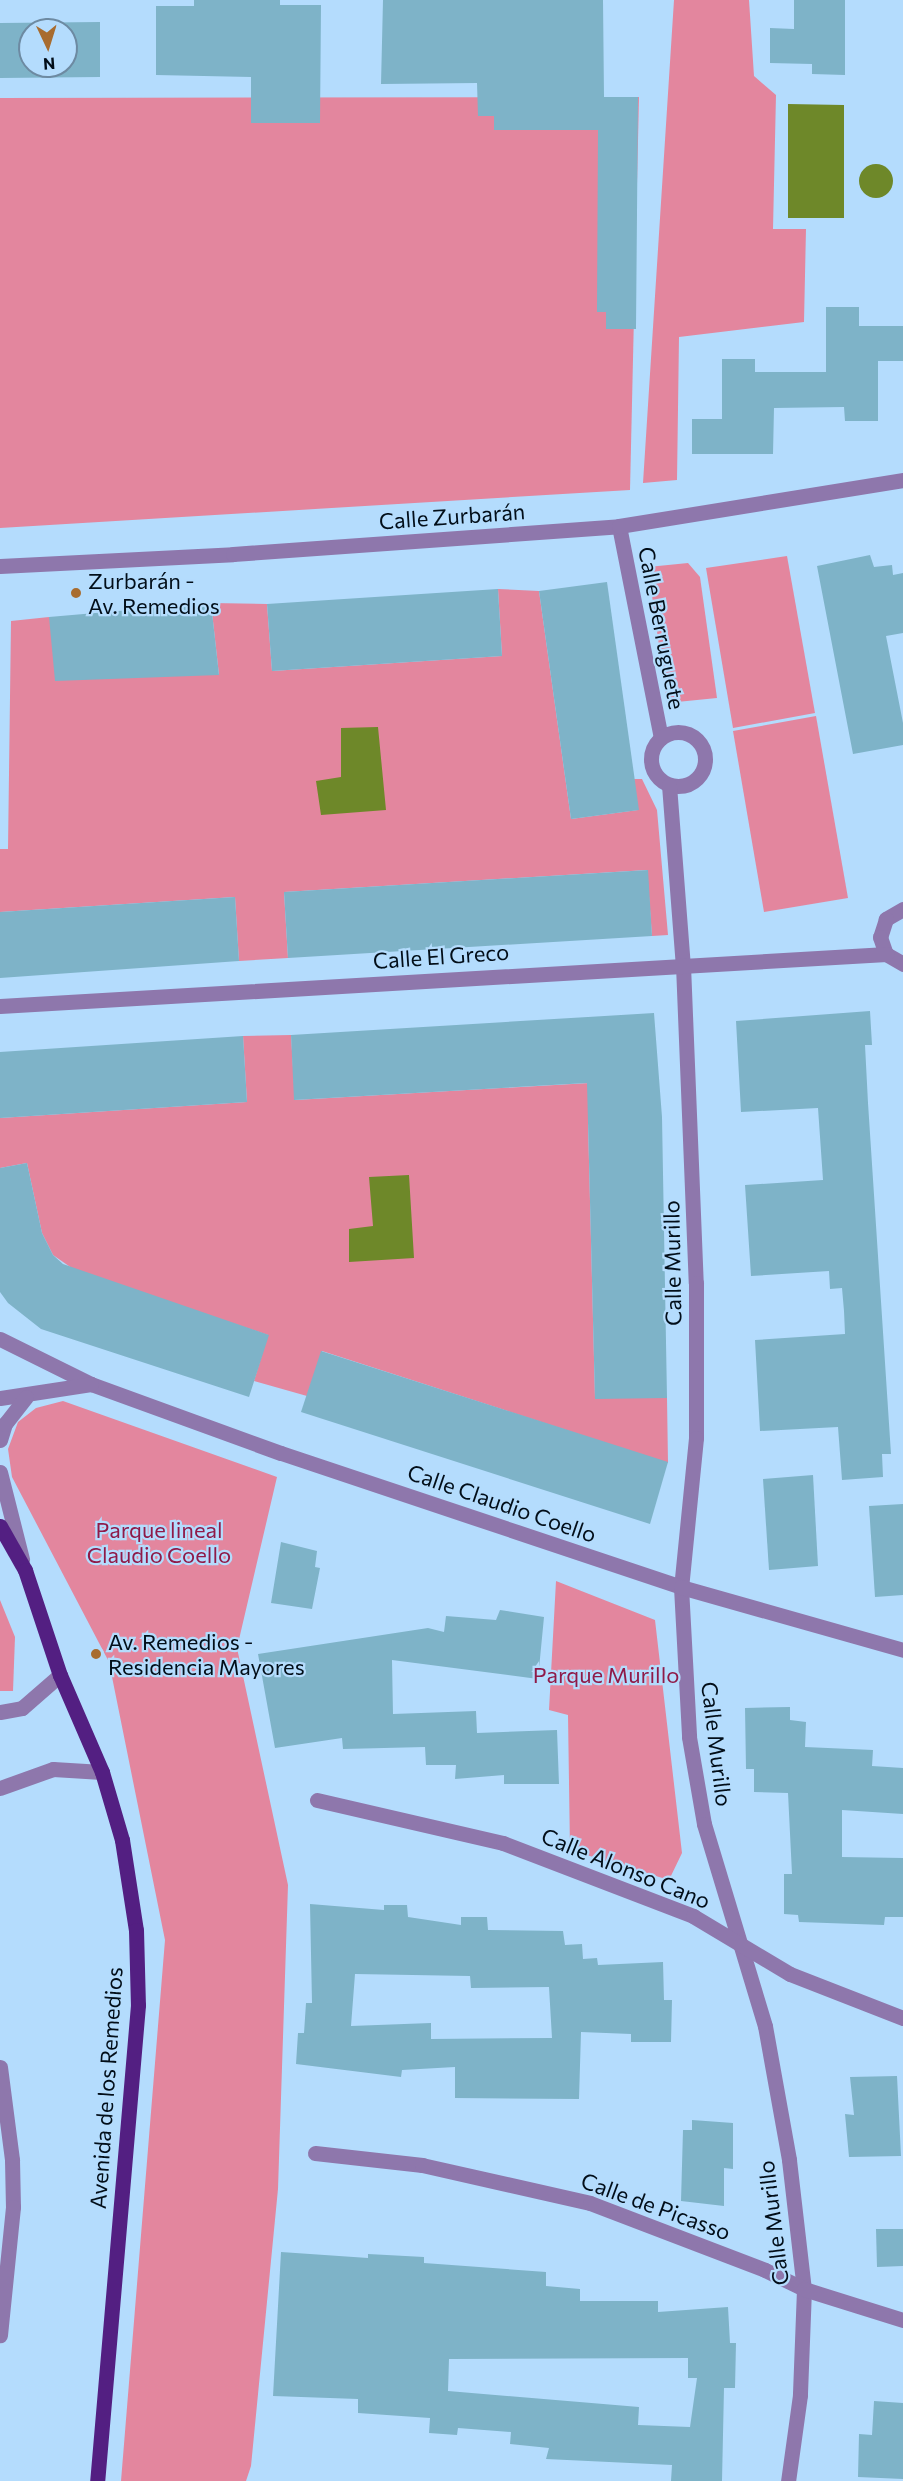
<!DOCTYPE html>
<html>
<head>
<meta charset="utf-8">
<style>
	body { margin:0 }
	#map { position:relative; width:903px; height:2481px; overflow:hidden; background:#b4dcfd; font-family:Commissioner,sans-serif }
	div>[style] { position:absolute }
	.green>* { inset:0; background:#e3869e }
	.water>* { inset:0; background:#6e8829 }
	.round { border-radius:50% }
	.building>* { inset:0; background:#7eb3c8 }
	.minor>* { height:15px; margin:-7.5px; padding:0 7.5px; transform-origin:7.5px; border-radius:7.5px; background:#8e77ac }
	.minor>.ring { margin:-7.5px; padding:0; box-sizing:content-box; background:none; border:15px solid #8e77ac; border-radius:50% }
	.major>* { height:15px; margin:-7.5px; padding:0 7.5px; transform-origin:7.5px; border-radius:7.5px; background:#531f82 }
	.dots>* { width:16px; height:16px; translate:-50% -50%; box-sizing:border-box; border:3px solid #b4dcfd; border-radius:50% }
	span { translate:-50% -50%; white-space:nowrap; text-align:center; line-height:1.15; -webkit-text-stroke:4.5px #b4dcfd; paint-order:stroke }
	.street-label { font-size:22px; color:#020e19 }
	.poi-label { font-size:22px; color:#020e19 }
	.left { translate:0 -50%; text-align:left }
	.park-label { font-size:22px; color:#8f1a48 }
	.north { position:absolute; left:18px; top:18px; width:60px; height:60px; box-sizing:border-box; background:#b4dcfd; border:2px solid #6d8aa2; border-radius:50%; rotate:176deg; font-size:16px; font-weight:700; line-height:24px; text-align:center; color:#020e19 }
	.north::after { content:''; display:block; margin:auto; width:21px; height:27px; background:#a86c2f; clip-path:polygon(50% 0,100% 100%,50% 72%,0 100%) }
</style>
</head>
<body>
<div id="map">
	<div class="green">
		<div style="clip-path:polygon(674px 0,749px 0,754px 76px,776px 95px,773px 229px,806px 229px,804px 322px,679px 337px,677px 480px,643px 483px)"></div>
		<div style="clip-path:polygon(639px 97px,630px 490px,0 528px,0 98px)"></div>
		<div style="clip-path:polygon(787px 556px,815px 713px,733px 728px,706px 568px)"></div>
		<div style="clip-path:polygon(688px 563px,700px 577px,717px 698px,667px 703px,648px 567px)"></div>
		<div style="clip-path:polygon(498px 589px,539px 591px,571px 819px,638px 810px,634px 779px,642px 779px,657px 810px,668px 935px,652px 936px,647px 870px,284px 892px,288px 958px,239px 961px,235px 897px,0 912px,0 849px,8px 849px,11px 621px,49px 617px,219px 675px,211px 603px,267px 604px,272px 671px,502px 656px)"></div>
		<div style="clip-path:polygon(816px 716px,848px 898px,764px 912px,733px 731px)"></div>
		<div style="clip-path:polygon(291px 1035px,295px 1100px,658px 1079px,588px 1122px,595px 1398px,667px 1398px,668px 1463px,322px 1351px,307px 1396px,254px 1381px,268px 1335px,76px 1271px,53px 1255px,42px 1233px,27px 1163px,0 1168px,0 1118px,247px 1102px,243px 1036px)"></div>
		<div style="clip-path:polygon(63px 1401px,277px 1477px,237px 1648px,288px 1885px,278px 2189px,251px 2466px,246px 2481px,121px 2481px,165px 1940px,109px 1662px,12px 1477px,8px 1449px,18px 1422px,36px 1408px)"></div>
		<div style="clip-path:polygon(556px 1581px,655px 1620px,682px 1853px,669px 1880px,570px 1850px,568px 1715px,549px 1710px)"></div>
		<div style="clip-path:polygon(0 1600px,15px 1637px,13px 1691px,0 1691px)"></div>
	</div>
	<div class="water">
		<div style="clip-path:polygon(788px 104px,844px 105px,844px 218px,788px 218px)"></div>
		<div class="round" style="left:859px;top:164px;width:34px;height:34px"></div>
		<div style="clip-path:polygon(378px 727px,386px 810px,321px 815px,316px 781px,341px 777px,341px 728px)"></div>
		<div style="clip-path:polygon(409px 1175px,414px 1258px,349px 1262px,349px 1229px,373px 1226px,369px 1177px)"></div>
	</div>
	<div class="building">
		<div style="clip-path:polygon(194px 0,280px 0,280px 5px,321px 5px,320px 123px,251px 123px,251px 77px,156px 75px,156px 6px,194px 6px)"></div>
		<div style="clip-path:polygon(383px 0,603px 0,604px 97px,638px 97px,636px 329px,606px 329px,606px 312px,597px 312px,598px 130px,494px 130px,494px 116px,478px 116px,477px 83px,381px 84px)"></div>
		<div style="clip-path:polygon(794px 0,845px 0,845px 75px,812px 74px,812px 64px,770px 63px,770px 28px,794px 29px)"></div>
		<div style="clip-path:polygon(evenodd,100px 22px,100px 77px,0 78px,0 23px,100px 22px,30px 30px,66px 30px,66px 66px,30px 66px,30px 30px)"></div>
		<div style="clip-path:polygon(826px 307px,859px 307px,859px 326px,903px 326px,903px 361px,878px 361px,878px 421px,845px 421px,844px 407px,774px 408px,773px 454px,692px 454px,692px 419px,722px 419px,722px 359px,755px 359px,755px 372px,826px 372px)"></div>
		<div style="clip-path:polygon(870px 555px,874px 567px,892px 565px,893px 575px,903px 573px,903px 633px,886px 636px,903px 723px,903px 745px,853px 754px,817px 566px)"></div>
		<div style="clip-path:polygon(607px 582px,639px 810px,571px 819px,539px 591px)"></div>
		<div style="clip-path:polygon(498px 589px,502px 656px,272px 671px,267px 604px)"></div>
		<div style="clip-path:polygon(211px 603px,219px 675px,55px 681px,49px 617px)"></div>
		<div style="clip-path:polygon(648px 870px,652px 936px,288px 958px,284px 892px)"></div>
		<div style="clip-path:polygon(235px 897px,239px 961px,0 978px,0 912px)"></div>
		<div style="clip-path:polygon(870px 1011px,872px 1045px,865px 1045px,868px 1103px,891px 1454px,882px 1454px,883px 1477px,842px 1480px,838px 1427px,760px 1431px,755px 1340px,845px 1334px,844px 1311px,842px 1288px,830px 1289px,829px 1271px,751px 1276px,745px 1185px,823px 1180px,818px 1108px,741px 1112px,736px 1021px)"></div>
		<div style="clip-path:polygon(654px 1013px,662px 1117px,667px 1398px,595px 1399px,587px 1083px,294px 1100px,291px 1035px)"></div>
		<div style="clip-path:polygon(243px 1036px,247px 1102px,0 1118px,0 1052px)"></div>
		<div style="clip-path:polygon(27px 1163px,42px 1233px,53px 1255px,63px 1264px,269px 1335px,249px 1397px,41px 1329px,8px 1303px,0 1292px,0 1168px)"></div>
		<div style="clip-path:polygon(321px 1351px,668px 1462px,650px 1524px,301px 1412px)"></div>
		<div style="clip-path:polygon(813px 1475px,818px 1566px,769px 1570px,763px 1479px)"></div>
		<div style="clip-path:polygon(903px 1504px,903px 1595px,875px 1597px,869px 1506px)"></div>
		<div style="clip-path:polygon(281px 1542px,317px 1551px,315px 1567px,320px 1568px,312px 1609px,271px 1603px)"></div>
		<div style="clip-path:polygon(500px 1610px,544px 1617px,538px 1679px,392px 1660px,393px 1714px,476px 1711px,477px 1733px,557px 1730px,559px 1784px,504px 1784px,504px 1775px,455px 1779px,456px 1765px,426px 1765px,425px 1747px,343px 1749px,342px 1738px,275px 1748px,258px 1654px,428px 1628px,444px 1632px,446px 1616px,496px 1620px)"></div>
		<div style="clip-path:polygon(790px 1707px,790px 1720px,806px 1722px,805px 1747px,873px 1750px,872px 1766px,903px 1768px,903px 1814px,842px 1810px,842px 1857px,903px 1858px,903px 1917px,885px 1917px,884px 1925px,799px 1922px,798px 1915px,784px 1914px,784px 1874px,792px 1874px,788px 1793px,754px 1792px,754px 1769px,746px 1769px,745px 1708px)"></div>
		<div style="clip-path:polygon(evenodd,310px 1904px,384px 1910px,384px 1905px,407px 1905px,408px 1917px,461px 1925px,461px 1917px,487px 1917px,488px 1930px,563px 1931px,565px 1945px,582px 1944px,583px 1959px,597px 1958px,598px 1965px,663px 1962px,664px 2000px,672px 2000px,671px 2042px,631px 2042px,631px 2034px,581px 2032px,579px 2099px,455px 2098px,455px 2067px,402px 2070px,401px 2077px,296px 2064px,298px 2033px,304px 2033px,306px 2003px,312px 2003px,310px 1904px,355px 1974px,470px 1976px,471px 1988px,549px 1987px,552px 2038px,431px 2039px,431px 2023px,351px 2026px,355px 1974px)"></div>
		<div style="clip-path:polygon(897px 2076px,901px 2156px,849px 2157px,845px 2114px,854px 2115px,850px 2077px)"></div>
		<div style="clip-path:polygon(692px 2120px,733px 2123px,733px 2169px,724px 2168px,724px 2206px,681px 2201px,683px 2130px,692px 2130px)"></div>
		<div style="clip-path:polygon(876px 2229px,903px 2229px,903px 2266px,877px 2267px)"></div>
		<div style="clip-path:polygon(evenodd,281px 2252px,368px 2258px,368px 2254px,424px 2257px,424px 2263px,546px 2272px,546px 2286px,580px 2289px,580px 2301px,658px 2301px,658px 2312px,728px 2307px,730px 2343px,736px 2343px,735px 2388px,724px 2388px,722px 2481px,671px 2481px,672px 2465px,546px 2459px,549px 2448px,510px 2444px,511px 2432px,458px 2428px,457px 2435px,429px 2433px,430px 2418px,358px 2413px,358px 2399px,273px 2396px,281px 2252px,688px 2358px,688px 2378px,697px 2378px,690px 2427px,638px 2425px,639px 2407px,448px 2391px,449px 2359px,688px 2358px)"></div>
		<div style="clip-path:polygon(874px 2401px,903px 2403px,903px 2479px,858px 2477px,859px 2434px,872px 2435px)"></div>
	</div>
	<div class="minor">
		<div style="left:619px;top:526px;width:216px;rotate:78.8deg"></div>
		<div style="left:0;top:566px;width:233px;rotate:-2.9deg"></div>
		<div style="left:233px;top:554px;width:387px;rotate:-4.1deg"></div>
		<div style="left:619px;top:526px;width:288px;rotate:-9.2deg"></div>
		<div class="ring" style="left:651px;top:732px;width:39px;height:39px"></div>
		<div style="left:669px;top:785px;width:181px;rotate:85.6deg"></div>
		<div style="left:683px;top:965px;width:318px;rotate:87.7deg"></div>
		<div style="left:696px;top:1283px;width:155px;rotate:90deg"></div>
		<div style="left:696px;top:1438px;width:150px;rotate:95.7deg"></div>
		<div style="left:681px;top:1587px;width:150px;rotate:86.9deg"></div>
		<div style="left:689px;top:1737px;width:88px;rotate:80.2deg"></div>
		<div style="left:704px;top:1824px;width:211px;rotate:73.2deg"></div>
		<div style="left:765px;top:2026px;width:136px;rotate:79.8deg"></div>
		<div style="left:789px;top:2160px;width:130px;rotate:83.4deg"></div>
		<div style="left:804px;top:2289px;width:106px;rotate:92.2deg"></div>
		<div style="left:800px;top:2395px;width:87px;rotate:97.9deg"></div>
		<div style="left:903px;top:909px;width:20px;rotate:150deg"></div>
		<div style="left:886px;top:919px;width:19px;rotate:108deg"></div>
		<div style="left:880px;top:937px;width:18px;rotate:71deg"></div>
		<div style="left:886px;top:954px;width:20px;rotate:30deg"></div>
		<div style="left:0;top:1006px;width:888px;rotate:-3.36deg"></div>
		<div style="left:0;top:1339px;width:102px;rotate:26.3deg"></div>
		<div style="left:91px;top:1384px;width:202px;rotate:20deg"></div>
		<div style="left:281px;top:1453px;width:422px;rotate:18.5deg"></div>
		<div style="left:681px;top:1587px;width:231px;rotate:15.8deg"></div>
		<div style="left:0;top:1398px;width:92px;rotate:-8.7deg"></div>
		<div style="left:0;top:1440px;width:17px;rotate:-73deg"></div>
		<div style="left:5px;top:1424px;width:34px;rotate:-52deg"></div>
		<div style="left:0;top:1472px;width:90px;rotate:75.8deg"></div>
		<div style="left:0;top:1712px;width:22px;rotate:-10deg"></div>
		<div style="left:22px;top:1708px;width:50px;rotate:-41deg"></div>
		<div style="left:0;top:1788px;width:56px;rotate:-19.7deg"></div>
		<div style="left:53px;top:1769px;width:49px;rotate:3.5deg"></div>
		<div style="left:317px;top:1800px;width:191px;rotate:13deg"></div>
		<div style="left:503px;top:1843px;width:204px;rotate:21deg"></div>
		<div style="left:693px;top:1916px;width:113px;rotate:30.9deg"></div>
		<div style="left:790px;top:1974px;width:121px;rotate:21.3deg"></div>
		<div style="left:0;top:2067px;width:94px;rotate:82.6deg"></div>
		<div style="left:12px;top:2160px;width:47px;rotate:88.8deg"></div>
		<div style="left:13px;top:2207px;width:129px;rotate:95.8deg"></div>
		<div style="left:315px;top:2153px;width:108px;rotate:6.4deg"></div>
		<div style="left:422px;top:2165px;width:172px;rotate:12.7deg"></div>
		<div style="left:590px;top:2203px;width:187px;rotate:20.9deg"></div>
		<div style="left:765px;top:2270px;width:43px;rotate:26deg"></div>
		<div style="left:804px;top:2289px;width:104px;rotate:17.4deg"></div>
	</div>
	<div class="major">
		<div style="left:0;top:1526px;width:51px;rotate:60.4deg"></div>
		<div style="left:25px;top:1570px;width:111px;rotate:71.6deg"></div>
		<div style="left:60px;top:1675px;width:106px;rotate:66.6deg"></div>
		<div style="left:102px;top:1772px;width:71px;rotate:73.6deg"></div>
		<div style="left:122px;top:1840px;width:91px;rotate:81.2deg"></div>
		<div style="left:136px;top:1930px;width:75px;rotate:88.5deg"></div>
		<div style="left:138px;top:2005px;width:478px;rotate:94.9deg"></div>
	</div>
	<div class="dots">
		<div style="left:76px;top:593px;background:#a86c2f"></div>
		<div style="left:96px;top:1654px;background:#a86c2f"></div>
	</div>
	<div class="street-label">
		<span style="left:452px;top:516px;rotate:-4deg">Calle Zurbarán</span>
		<span style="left:662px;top:628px;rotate:79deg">Calle Berruguete</span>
		<span style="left:441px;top:956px;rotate:-4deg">Calle El Greco</span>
		<span style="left:672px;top:1263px;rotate:-91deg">Calle Murillo</span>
		<span style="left:502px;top:1503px;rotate:19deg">Calle Claudio Coello</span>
		<span style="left:717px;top:1744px;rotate:83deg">Calle Murillo</span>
		<span style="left:626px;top:1868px;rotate:22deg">Calle Alonso Cano</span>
		<span style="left:106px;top:2088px;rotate:-86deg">Avenida de los Remedios</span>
		<span style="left:656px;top:2206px;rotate:20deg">Calle de Picasso</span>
		<span style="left:773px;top:2223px;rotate:-97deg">Calle Murillo</span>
	</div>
	<div class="poi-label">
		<span class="left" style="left:88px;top:593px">Zurbarán -<br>Av. Remedios</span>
		<span class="left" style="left:108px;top:1654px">Av. Remedios -<br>Residencia Mayores</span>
	</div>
	<div class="park-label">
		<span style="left:159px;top:1542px">Parque lineal<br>Claudio Coello</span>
		<span style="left:606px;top:1675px">Parque Murillo</span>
	</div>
	<div class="north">N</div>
</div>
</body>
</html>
